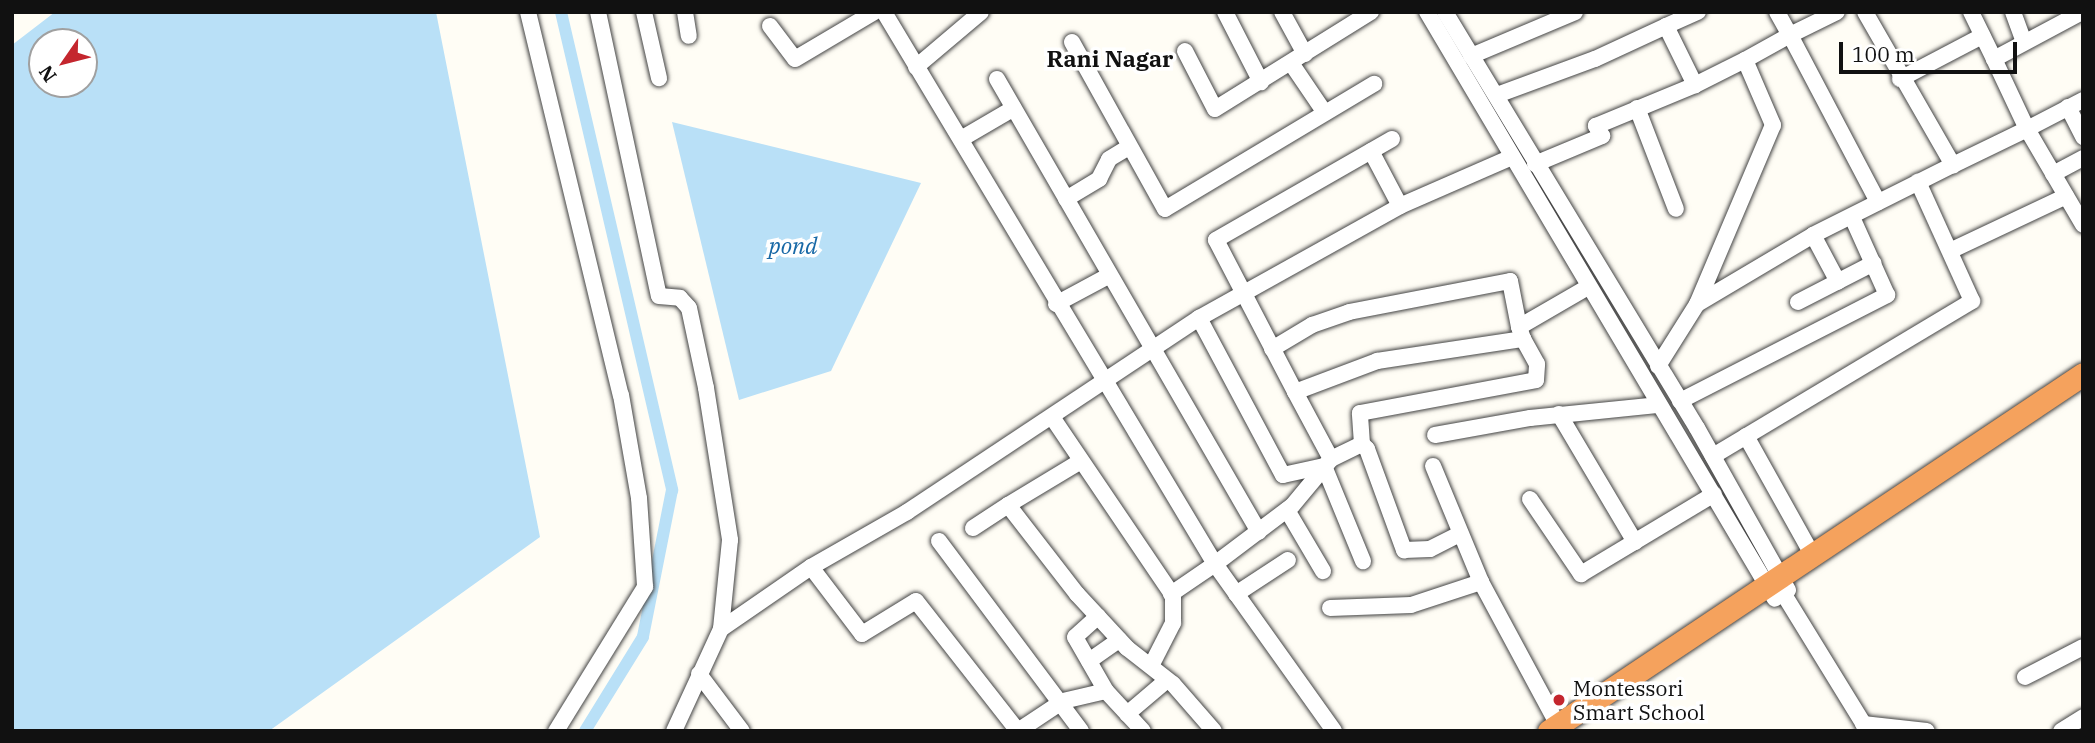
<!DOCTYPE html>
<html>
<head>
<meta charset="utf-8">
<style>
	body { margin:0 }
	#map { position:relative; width:2095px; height:743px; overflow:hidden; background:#fffdf5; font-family:"IBM Plex Serif",serif }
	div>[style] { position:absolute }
	.water>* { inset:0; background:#b9e0f7 }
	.canal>* { height:12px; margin:-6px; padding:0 6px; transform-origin:6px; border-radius:6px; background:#b9e0f7 }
	.roads { filter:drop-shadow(0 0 2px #444) drop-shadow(0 0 2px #444) }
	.minor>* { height:16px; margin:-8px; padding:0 8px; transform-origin:8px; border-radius:8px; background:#fff }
	.highway>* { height:23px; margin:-11.5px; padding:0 11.5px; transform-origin:11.5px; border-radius:11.5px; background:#f5a25d }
	.dots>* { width:19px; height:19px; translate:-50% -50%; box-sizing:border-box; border:4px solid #fff; border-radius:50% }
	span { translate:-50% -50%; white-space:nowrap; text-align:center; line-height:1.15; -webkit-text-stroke:7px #fff; paint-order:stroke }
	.poi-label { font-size:21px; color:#111 }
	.left { translate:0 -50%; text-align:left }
	.neighbourhood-label { font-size:23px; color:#111; font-weight:700 }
	.water-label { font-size:23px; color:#1768a6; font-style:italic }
	.frame { position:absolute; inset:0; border:14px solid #111; pointer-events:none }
	.north { position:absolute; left:28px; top:28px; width:70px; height:70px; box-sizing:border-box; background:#fff; border:2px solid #a0a0a0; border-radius:50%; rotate:235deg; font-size:19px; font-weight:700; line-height:28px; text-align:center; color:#111 }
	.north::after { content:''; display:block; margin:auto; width:24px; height:32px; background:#c4262e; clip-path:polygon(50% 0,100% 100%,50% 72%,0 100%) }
	.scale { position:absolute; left:1839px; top:42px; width:178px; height:32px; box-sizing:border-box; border:4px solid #111; border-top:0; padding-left:9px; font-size:21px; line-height:24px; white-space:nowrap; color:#111; -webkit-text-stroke:5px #fff; paint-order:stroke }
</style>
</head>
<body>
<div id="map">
	<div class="water">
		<div style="clip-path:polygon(evenodd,55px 12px,436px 12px,540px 537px,269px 731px,12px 731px,12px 45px,55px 12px,42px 42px,84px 42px,84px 84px,42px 84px,42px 42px)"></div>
		<div style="clip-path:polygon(672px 122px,921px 183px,831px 371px,739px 400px)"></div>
	</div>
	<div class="canal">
		<div style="left:561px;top:12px;width:491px;rotate:76.9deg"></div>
		<div style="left:672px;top:490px;width:150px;rotate:101.2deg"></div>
		<div style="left:643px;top:637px;width:110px;rotate:121.7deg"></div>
	</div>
	<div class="roads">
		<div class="minor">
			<div style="left:528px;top:12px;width:394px;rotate:76.4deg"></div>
			<div style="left:621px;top:395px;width:105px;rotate:80.1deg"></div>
			<div style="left:639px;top:498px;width:89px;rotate:86.1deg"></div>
			<div style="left:645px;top:587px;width:169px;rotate:121.7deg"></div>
			<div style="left:598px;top:12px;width:290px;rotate:77.9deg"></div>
			<div style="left:659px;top:296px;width:21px;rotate:5deg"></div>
			<div style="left:680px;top:298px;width:13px;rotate:48deg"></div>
			<div style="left:689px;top:308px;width:82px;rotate:78deg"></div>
			<div style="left:706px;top:388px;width:154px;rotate:81deg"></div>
			<div style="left:730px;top:540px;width:89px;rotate:95.8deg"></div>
			<div style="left:644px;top:12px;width:68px;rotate:77.2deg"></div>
			<div style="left:685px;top:12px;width:24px;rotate:81deg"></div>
			<div style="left:884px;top:12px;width:644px;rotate:59.05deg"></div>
			<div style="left:1215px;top:564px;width:96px;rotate:-37deg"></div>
			<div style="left:1292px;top:506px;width:61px;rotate:-50.3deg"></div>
			<div style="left:1331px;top:459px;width:76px;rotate:-118.2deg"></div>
			<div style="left:1225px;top:12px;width:79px;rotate:62.8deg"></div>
			<div style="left:1282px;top:12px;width:48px;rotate:61.3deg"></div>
			<div style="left:1427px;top:12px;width:682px;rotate:59.34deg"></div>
			<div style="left:1445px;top:12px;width:486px;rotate:58.8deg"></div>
			<div style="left:1697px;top:428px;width:186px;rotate:60.7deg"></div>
			<div style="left:1777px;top:12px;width:26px;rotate:61deg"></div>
			<div style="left:1790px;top:35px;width:52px;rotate:-26.1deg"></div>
			<div style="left:1865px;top:12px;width:177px;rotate:60.1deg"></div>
			<div style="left:1953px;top:165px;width:82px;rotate:-25.9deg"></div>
			<div style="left:2027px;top:129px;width:111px;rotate:59.7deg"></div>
			<div style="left:1971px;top:12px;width:52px;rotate:63.9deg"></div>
			<div style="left:2013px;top:12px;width:32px;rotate:70deg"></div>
			<div style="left:2082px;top:12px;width:100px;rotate:151.9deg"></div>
			<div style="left:1994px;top:59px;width:77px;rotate:64.8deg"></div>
			<div style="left:2027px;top:129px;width:63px;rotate:-27.4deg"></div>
			<div style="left:770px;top:26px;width:41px;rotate:52.9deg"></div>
			<div style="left:795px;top:59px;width:92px;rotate:-30.7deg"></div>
			<div style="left:1666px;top:26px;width:35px;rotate:-24deg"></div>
			<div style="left:1072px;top:42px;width:191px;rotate:60.9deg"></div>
			<div style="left:1165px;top:209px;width:244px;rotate:-30.9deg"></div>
			<div style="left:1185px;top:51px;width:65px;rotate:62.7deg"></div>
			<div style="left:1215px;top:109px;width:184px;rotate:-31.9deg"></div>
			<div style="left:1471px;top:56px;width:113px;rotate:-22.9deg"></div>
			<div style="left:1745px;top:60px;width:51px;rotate:-29.1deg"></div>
			<div style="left:1790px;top:35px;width:189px;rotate:62.2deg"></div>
			<div style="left:1291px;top:63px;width:60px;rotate:55.8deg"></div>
			<div style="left:916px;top:67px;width:85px;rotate:-40.2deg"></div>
			<div style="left:997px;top:79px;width:523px;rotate:59.96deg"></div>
			<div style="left:1900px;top:79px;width:93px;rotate:-27.7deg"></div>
			<div style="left:1497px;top:95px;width:104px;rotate:-20.2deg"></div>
			<div style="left:1595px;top:59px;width:78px;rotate:-24.9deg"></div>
			<div style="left:1666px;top:26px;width:66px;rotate:63.8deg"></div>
			<div style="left:1695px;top:85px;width:56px;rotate:-26.6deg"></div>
			<div style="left:1745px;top:60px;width:71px;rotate:66.7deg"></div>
			<div style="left:1773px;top:125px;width:194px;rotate:113deg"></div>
			<div style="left:2068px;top:107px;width:34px;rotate:63deg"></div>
			<div style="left:1637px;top:108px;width:108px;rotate:68.9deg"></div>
			<div style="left:961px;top:139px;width:61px;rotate:-30.3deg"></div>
			<div style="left:1392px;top:139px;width:203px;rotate:150.2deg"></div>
			<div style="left:1216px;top:240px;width:171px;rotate:62.5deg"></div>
			<div style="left:1295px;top:392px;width:88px;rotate:-20.7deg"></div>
			<div style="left:1377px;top:361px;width:148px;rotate:-8.6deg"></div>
			<div style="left:1523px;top:339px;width:13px;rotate:-108deg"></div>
			<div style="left:1519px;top:327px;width:80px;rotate:-30.1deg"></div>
			<div style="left:1371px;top:151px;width:62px;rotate:62.2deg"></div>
			<div style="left:1535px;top:164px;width:73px;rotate:-22.7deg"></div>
			<div style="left:1602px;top:136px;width:12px;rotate:-121deg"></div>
			<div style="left:1596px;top:126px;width:107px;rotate:-22.5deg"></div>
			<div style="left:2053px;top:174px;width:34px;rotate:-28deg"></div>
			<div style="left:1066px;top:199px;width:39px;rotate:-31deg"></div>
			<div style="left:1099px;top:179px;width:22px;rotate:-63deg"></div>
			<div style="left:1109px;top:159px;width:23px;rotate:-31deg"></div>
			<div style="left:1813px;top:235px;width:53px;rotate:62deg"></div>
			<div style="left:1952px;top:250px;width:126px;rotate:-25.3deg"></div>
			<div style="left:1798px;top:302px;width:85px;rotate:-27.2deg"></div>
			<div style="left:1056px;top:304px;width:61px;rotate:-28.2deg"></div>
			<div style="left:1199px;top:318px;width:178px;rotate:61.9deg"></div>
			<div style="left:1283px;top:475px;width:42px;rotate:-12.4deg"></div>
			<div style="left:1324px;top:466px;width:103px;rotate:67.7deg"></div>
			<div style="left:1272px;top:349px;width:47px;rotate:-31deg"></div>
			<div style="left:1312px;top:325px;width:39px;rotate:-19deg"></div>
			<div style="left:1349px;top:312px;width:164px;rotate:-10.9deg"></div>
			<div style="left:1510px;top:281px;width:47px;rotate:78.9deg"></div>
			<div style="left:1658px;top:366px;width:73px;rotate:-57.8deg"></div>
			<div style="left:1697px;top:304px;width:135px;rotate:-30.7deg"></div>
			<div style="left:1813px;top:235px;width:157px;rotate:-26.6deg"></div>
			<div style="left:1680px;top:401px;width:233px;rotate:-27.1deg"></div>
			<div style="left:1887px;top:295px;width:85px;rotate:-114.2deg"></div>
			<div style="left:1559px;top:414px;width:149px;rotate:59.3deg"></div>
			<div style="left:1052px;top:417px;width:216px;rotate:55.9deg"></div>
			<div style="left:1173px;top:596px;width:27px;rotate:90deg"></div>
			<div style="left:1173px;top:623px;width:48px;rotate:117.1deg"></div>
			<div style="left:1435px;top:435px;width:97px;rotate:-10.1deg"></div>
			<div style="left:1530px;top:418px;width:130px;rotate:-5.8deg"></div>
			<div style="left:1746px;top:436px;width:137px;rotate:60.8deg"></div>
			<div style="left:1362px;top:444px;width:31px;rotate:-94deg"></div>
			<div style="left:1360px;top:413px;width:179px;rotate:-10.6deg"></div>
			<div style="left:1536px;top:380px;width:16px;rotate:-86deg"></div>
			<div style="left:1537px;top:364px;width:29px;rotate:-119deg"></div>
			<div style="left:1713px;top:456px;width:302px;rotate:-30.9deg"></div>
			<div style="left:1972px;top:301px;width:131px;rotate:-114.4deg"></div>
			<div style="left:1331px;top:459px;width:34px;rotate:-26deg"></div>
			<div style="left:1362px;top:444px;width:7px;rotate:45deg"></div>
			<div style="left:1367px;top:449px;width:108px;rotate:69.9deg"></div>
			<div style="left:1404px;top:550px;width:26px;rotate:-2deg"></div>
			<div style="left:1430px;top:549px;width:33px;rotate:-27deg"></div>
			<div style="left:1433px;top:466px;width:126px;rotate:67.5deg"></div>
			<div style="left:1481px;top:582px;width:162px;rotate:61.7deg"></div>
			<div style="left:1530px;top:499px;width:91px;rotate:55.8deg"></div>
			<div style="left:1581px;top:574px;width:155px;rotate:-31deg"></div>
			<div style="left:1008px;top:505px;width:85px;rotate:-31.1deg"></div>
			<div style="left:1287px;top:510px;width:71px;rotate:59.5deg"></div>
			<div style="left:973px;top:528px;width:42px;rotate:-33.3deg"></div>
			<div style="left:1008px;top:505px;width:113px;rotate:52.2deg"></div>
			<div style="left:1077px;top:594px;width:74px;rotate:47.2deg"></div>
			<div style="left:1127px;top:648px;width:58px;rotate:38deg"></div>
			<div style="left:1173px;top:684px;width:62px;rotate:48.9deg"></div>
			<div style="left:939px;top:541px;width:237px;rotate:53.2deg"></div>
			<div style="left:811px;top:567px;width:84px;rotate:52.7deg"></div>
			<div style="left:862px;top:634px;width:63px;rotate:-31.4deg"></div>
			<div style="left:916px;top:601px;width:165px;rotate:51.9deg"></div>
			<div style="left:1783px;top:593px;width:162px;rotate:58.4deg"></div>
			<div style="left:1171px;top:594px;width:53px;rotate:-34.3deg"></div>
			<div style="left:1215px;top:564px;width:205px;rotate:54.5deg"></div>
			<div style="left:1236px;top:594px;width:62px;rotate:-33.2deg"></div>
			<div style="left:1330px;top:608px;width:81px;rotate:-2.1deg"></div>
			<div style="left:1411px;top:605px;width:74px;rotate:-18.2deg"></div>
			<div style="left:1089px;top:661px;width:37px;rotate:-35deg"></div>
			<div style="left:699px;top:674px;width:71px;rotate:53deg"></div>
			<div style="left:2025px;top:677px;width:65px;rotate:-27.3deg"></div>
			<div style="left:1106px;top:691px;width:54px;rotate:47.2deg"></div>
			<div style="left:1127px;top:714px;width:52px;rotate:-40.4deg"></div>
			<div style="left:1863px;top:724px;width:64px;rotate:6.2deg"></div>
			<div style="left:674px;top:731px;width:112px;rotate:-65.3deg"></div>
			<div style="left:721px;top:629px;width:109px;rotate:-34.6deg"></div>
			<div style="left:811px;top:567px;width:111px;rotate:-29.8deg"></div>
			<div style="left:907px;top:512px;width:351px;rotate:-33.6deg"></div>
			<div style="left:1199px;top:318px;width:230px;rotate:-29.1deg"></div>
			<div style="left:1400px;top:206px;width:122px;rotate:-23.6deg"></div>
			<div style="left:1018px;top:731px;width:54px;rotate:-33.7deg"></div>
			<div style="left:1063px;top:701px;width:44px;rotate:-13.1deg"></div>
			<div style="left:1106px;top:691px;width:62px;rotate:-119.9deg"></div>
			<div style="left:1075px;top:637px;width:31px;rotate:-42deg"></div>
			<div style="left:2061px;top:731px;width:26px;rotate:-32deg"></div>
		</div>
		<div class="highway">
			<div style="left:1549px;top:731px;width:642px;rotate:-33.76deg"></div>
		</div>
	</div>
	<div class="dots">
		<div style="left:1559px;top:700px;background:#c4262e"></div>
	</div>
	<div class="poi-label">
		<span class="left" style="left:1573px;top:700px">Montessori<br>Smart School</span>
	</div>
	<div class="neighbourhood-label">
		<span style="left:1110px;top:58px">Rani Nagar</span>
	</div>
	<div class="water-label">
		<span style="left:793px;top:245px">pond</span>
	</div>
	<div class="frame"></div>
	<div class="north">N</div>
	<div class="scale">100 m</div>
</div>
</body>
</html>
